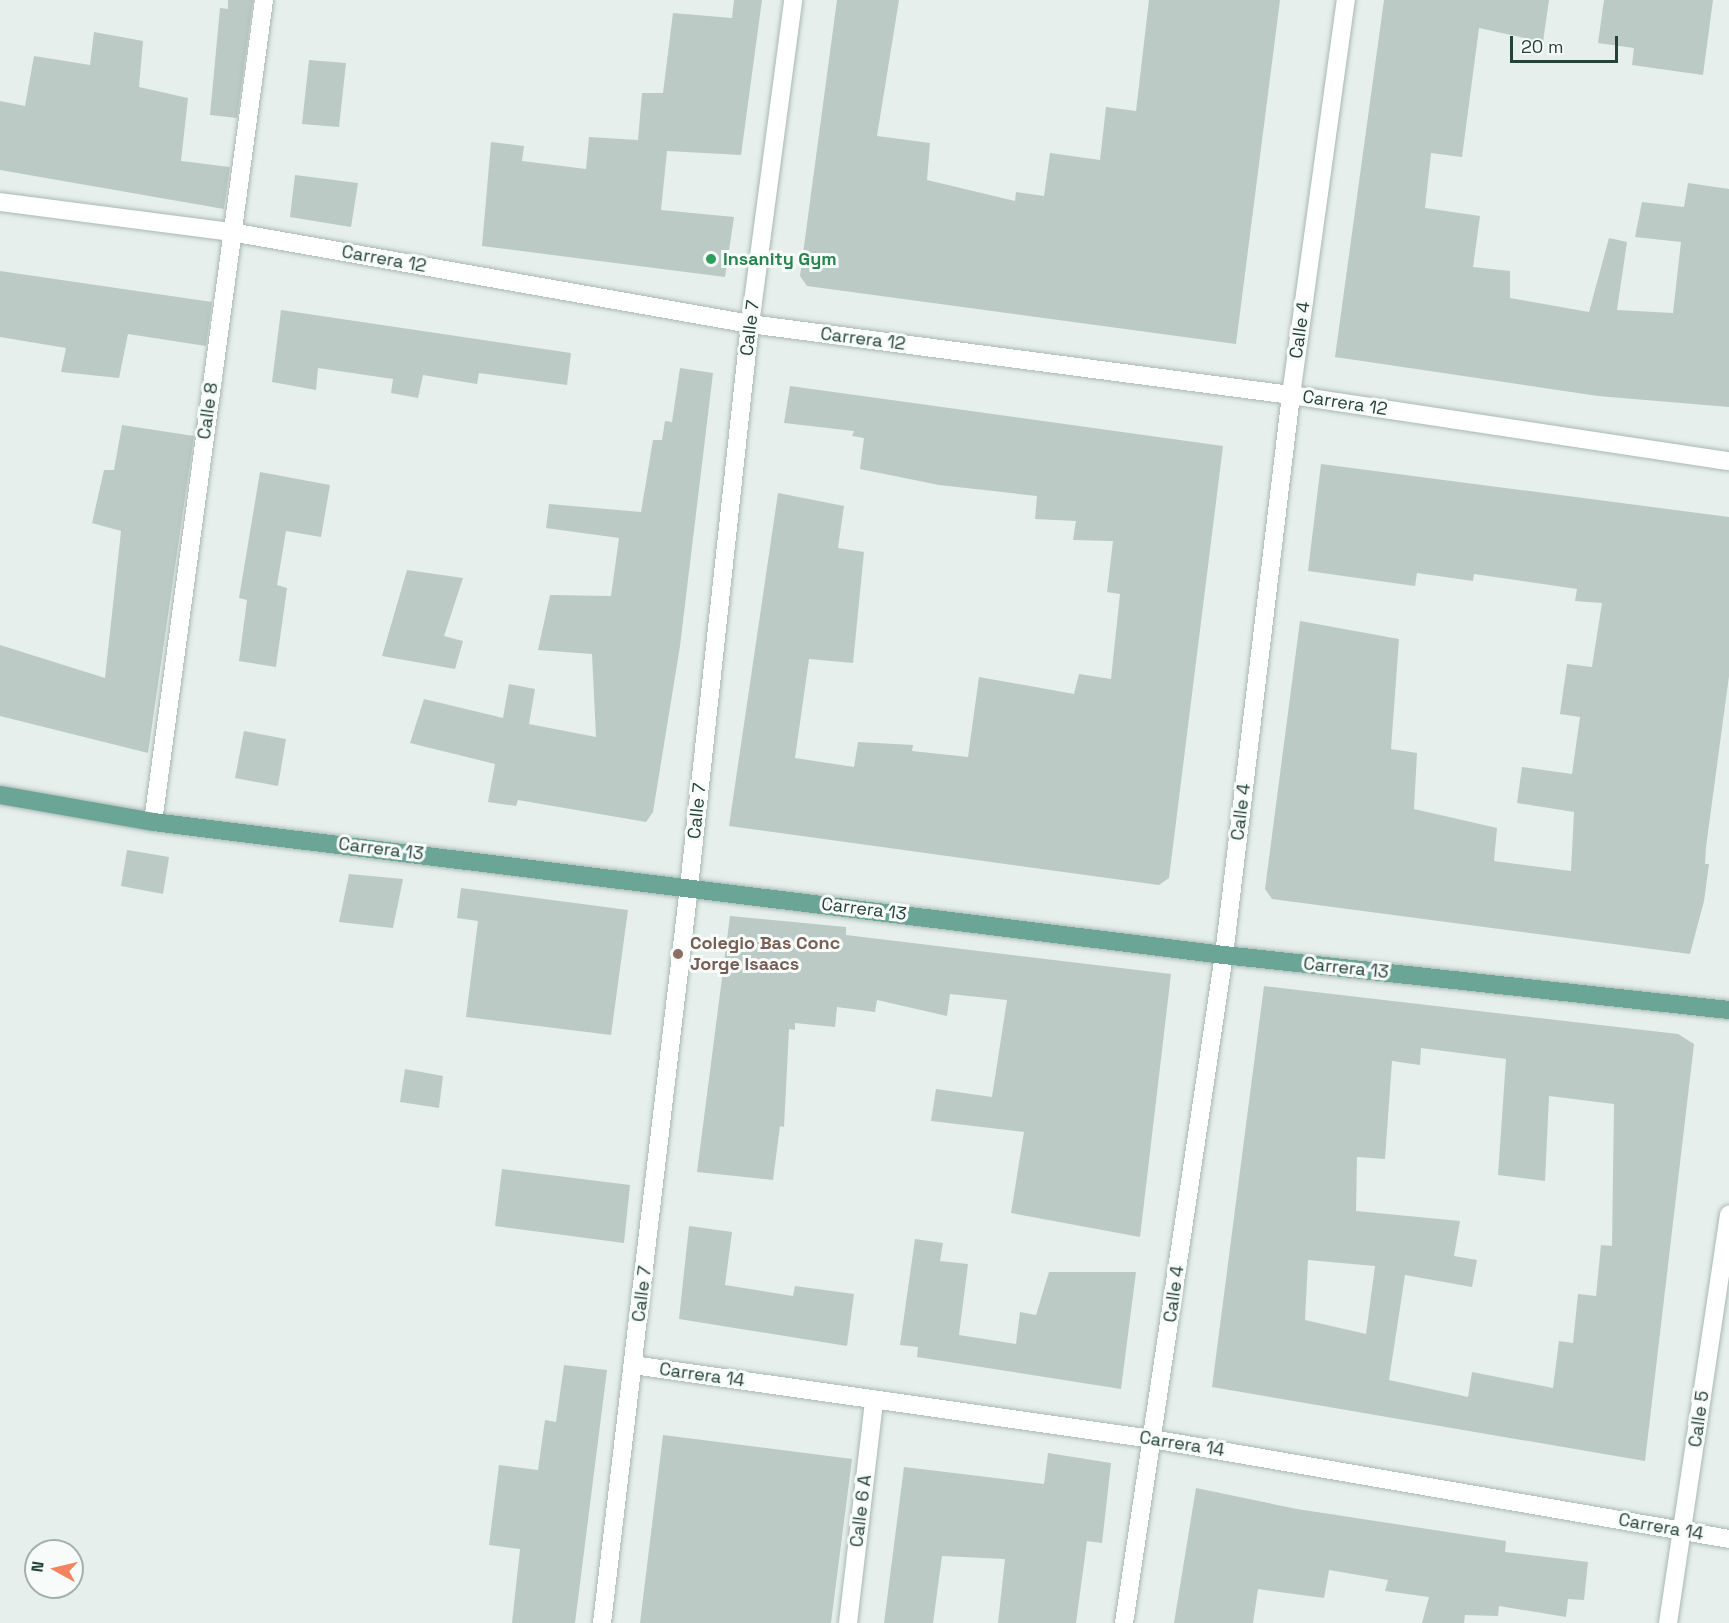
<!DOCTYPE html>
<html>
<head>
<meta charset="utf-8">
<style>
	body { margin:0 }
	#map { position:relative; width:1729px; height:1623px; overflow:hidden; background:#e6efeb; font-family:"Space Grotesk",sans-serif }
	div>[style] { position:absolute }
	.building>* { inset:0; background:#bbcac4 }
	.roads { filter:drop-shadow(0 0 2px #a8b8b2) drop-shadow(0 0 2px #a8b8b2) }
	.minor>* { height:18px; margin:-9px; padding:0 9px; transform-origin:9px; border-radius:9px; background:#fff }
	.major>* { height:18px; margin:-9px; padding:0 9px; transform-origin:9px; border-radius:9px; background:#6aa596 }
	.dots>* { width:16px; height:16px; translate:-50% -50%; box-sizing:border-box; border:3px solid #f7fbf9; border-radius:50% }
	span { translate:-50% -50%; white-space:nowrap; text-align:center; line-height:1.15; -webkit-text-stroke:6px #f7fbf9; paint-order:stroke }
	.street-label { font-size:18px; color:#24423a }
	.leisure-label { font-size:18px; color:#27864d; font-weight:700 }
	.left { translate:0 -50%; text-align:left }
	.education-label { font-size:18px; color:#785e54; font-weight:700 }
	.north { position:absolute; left:24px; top:1539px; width:60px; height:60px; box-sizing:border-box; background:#f7fbf9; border:2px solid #a3b1ad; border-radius:50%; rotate:278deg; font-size:16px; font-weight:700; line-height:24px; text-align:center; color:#24423a }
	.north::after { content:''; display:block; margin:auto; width:21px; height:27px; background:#f4845f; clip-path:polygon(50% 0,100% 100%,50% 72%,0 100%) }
	.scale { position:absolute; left:1510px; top:36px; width:108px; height:27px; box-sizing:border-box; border:3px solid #24423a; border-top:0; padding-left:8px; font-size:18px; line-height:21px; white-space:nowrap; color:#24423a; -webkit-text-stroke:4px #f7fbf9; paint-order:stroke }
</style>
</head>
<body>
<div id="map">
	<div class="building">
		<div style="clip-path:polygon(228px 0,253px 0,237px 118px,210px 115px,220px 8px,228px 9px)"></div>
		<div style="clip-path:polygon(734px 0,762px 0,741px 155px,667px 151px,661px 210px,734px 217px,725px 277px,482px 246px,491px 142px,524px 146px,522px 161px,586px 169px,589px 137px,638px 140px,642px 93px,663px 93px,673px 13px,732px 18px)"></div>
		<div style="clip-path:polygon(837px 0,899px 0,877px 136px,930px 143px,927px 180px,1015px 201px,1016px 192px,1044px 196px,1050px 153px,1100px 160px,1106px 107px,1136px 111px,1149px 0,1280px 0,1236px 344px,807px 286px,800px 276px)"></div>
		<div style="clip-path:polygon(1384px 0,1549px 0,1543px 42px,1479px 28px,1462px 157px,1431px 153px,1425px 208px,1480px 216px,1473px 267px,1510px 271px,1510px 298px,1589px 312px,1609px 238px,1627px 242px,1617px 310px,1673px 313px,1681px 242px,1635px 237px,1642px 202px,1684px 207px,1688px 183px,1729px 189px,1729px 407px,1598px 396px,1335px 357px)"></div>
		<div style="clip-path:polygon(1604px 0,1713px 0,1703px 75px,1632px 65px,1634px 48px,1598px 43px)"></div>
		<div style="clip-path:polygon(94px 32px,143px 41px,139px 87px,188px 98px,181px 161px,230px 167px,224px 209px,0 170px,0 101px,25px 106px,34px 56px,90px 65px)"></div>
		<div style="clip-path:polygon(309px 60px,346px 63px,339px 127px,302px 124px)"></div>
		<div style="clip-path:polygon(295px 175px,358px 183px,351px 227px,290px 217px)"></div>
		<div style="clip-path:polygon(0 271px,212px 302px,206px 346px,128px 334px,119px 378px,61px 372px,66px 348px,0 337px)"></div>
		<div style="clip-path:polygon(281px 310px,571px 353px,567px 385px,479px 373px,477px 384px,423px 375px,418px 398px,391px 393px,393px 379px,318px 368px,316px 390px,272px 382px)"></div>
		<div style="clip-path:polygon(680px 368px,713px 373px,680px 646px,653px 812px,646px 822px,518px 800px,516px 806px,488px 802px,495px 764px,410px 743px,424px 699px,503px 718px,509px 684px,535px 689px,529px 724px,596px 737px,592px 654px,538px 650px,550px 595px,611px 596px,619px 538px,546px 528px,549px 504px,641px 512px,653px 440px,662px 440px,665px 421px,672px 422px)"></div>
		<div style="clip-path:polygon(790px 386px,1223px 446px,1169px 878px,1159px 885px,729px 826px,778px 493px,844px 506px,838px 548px,864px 552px,853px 663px,809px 659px,795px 758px,854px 767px,858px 742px,913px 745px,912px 751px,968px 757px,979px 677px,1074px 694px,1079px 674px,1111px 679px,1120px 594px,1107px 592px,1113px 541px,1073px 540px,1076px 521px,1035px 519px,1037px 496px,939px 485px,860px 469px,864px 438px,852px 436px,854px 431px,784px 423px)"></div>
		<div style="clip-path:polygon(122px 425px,194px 436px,148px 753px,0 716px,0 645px,105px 678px,121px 531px,92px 523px,104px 470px,114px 470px)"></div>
		<div style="clip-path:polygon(1321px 464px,1729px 517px,1729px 676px,1706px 847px,1705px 864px,1709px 864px,1704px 901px,1690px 954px,1272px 899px,1265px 889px,1300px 621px,1399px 639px,1391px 749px,1417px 753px,1414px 809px,1497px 828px,1494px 861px,1571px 871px,1574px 812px,1517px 803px,1522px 767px,1572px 774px,1580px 717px,1560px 714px,1567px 664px,1592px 667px,1602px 603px,1575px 601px,1577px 589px,1474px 574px,1473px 581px,1417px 573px,1415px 586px,1308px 571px)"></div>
		<div style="clip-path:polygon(260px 472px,330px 485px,321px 537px,286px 531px,277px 585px,287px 588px,276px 667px,239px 661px,247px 600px,239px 598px)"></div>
		<div style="clip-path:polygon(407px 570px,463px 578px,444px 636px,463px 641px,455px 669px,382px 656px)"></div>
		<div style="clip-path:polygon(244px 731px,286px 739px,278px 786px,235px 778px)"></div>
		<div style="clip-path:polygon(127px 850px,169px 857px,163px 894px,121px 886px)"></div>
		<div style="clip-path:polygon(349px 874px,403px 879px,393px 928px,339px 922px)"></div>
		<div style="clip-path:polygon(461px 888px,628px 910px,611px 1035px,466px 1017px,478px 921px,457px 918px)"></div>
		<div style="clip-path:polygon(730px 916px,846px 927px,846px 935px,1171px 974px,1140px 1237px,1011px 1213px,1024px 1132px,931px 1121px,936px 1089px,992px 1097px,1007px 1000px,950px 994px,947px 1016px,877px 1000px,875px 1012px,837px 1007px,835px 1027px,795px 1023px,795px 1030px,789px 1029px,784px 1127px,780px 1126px,773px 1180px,697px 1172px)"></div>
		<div style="clip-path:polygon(evenodd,1264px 986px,1678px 1034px,1694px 1044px,1645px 1461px,1212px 1387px,1264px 986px,1421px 1048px,1506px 1059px,1498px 1175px,1545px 1181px,1549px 1096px,1614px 1104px,1612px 1246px,1601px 1245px,1596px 1296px,1578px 1294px,1573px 1343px,1559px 1341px,1553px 1388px,1472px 1372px,1468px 1397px,1389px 1380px,1405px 1275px,1472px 1287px,1477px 1260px,1454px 1256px,1460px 1221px,1356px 1211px,1357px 1157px,1385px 1159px,1392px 1061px,1420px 1065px,1421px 1048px,1264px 986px,1308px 1260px,1375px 1266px,1366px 1334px,1305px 1320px,1308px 1260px)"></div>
		<div style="clip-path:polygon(405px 1069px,443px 1076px,439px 1108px,400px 1102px)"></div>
		<div style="clip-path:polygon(502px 1169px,630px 1185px,624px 1243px,495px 1226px)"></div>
		<div style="clip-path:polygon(689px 1226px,732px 1232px,725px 1285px,793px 1296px,795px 1286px,854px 1294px,847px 1346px,679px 1319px)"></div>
		<div style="clip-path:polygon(915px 1239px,943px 1243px,940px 1261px,968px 1264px,959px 1335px,1016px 1344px,1020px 1312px,1036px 1315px,1049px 1272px,1136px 1272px,1121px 1389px,917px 1357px,918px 1347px,900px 1345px)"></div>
		<div style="clip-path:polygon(564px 1365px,607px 1370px,575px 1623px,512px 1623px,520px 1549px,489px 1545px,499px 1465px,538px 1470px,545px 1420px,556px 1422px)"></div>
		<div style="clip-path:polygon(663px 1435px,852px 1459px,831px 1623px,640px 1623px)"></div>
		<div style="clip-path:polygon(1048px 1453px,1111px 1463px,1102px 1543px,1087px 1541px,1076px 1623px,998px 1623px,1005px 1559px,942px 1556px,933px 1623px,884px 1623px,904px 1467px,1044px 1484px)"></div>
		<div style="clip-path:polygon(1196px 1488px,1297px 1509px,1506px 1541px,1505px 1552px,1588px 1562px,1584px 1600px,1568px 1599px,1566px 1617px,1499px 1606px,1498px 1616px,1465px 1615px,1464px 1623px,1422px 1623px,1429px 1597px,1385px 1591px,1388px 1580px,1329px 1570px,1324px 1598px,1258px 1589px,1253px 1623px,1174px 1623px)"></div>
	</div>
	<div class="roads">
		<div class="minor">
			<div style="left:0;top:202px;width:233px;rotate:7.4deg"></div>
			<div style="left:231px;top:232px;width:527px;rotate:10.05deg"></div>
			<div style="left:750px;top:324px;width:546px;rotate:7.48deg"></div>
			<div style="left:1291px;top:395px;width:443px;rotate:8.6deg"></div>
			<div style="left:153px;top:822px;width:829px;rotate:-82.31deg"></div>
			<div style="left:633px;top:1365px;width:524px;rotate:8.11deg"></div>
			<div style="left:1152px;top:1439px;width:586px;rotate:9.83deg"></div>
			<div style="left:602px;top:1623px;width:741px;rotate:-83.26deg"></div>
			<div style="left:689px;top:887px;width:566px;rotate:-83.82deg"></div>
			<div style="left:750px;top:324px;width:327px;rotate:-82.4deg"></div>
			<div style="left:848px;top:1623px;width:225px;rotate:-83.3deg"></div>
			<div style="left:1124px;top:1623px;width:675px;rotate:-81.49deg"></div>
			<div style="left:1224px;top:955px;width:564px;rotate:-83.18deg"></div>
			<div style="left:1291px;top:395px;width:399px;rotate:-82.1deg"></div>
			<div style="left:1668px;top:1623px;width:413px;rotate:-81.5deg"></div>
		</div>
		<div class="major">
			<div style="left:0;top:795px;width:155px;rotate:10deg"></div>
			<div style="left:153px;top:822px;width:1079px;rotate:7.08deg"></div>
			<div style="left:1224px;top:955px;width:508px;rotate:6.22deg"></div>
		</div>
	</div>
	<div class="dots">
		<div style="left:711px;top:259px;background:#2e9e5b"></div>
		<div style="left:678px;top:954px;background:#8d6e63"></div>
	</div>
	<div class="street-label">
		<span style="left:384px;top:259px;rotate:10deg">Carrera 12</span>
		<span style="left:750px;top:328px;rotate:-83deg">Calle 7</span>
		<span style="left:1300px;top:330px;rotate:-82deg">Calle 4</span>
		<span style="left:863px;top:339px;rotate:7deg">Carrera 12</span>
		<span style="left:1345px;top:403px;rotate:9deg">Carrera 12</span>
		<span style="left:208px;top:411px;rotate:-82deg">Calle 8</span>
		<span style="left:697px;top:811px;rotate:-84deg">Calle 7</span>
		<span style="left:1241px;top:812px;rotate:-83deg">Calle 4</span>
		<span style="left:381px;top:849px;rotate:7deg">Carrera 13</span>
		<span style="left:864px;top:909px;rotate:7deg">Carrera 13</span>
		<span style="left:1346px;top:968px;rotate:6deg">Carrera 13</span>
		<span style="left:642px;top:1294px;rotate:-83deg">Calle 7</span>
		<span style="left:1174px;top:1294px;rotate:-82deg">Calle 4</span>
		<span style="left:702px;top:1375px;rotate:8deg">Carrera 14</span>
		<span style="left:1699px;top:1419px;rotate:-82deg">Calle 5</span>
		<span style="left:1182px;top:1444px;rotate:9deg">Carrera 14</span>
		<span style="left:861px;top:1511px;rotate:-83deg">Calle 6 A</span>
		<span style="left:1661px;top:1527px;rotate:10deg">Carrera 14</span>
	</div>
	<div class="leisure-label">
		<span class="left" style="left:723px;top:259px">Insanity Gym</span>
	</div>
	<div class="education-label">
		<span class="left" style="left:690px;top:954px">Colegio Bas Conc<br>Jorge Isaacs</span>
	</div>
	<div class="north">N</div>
	<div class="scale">20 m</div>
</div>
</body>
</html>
